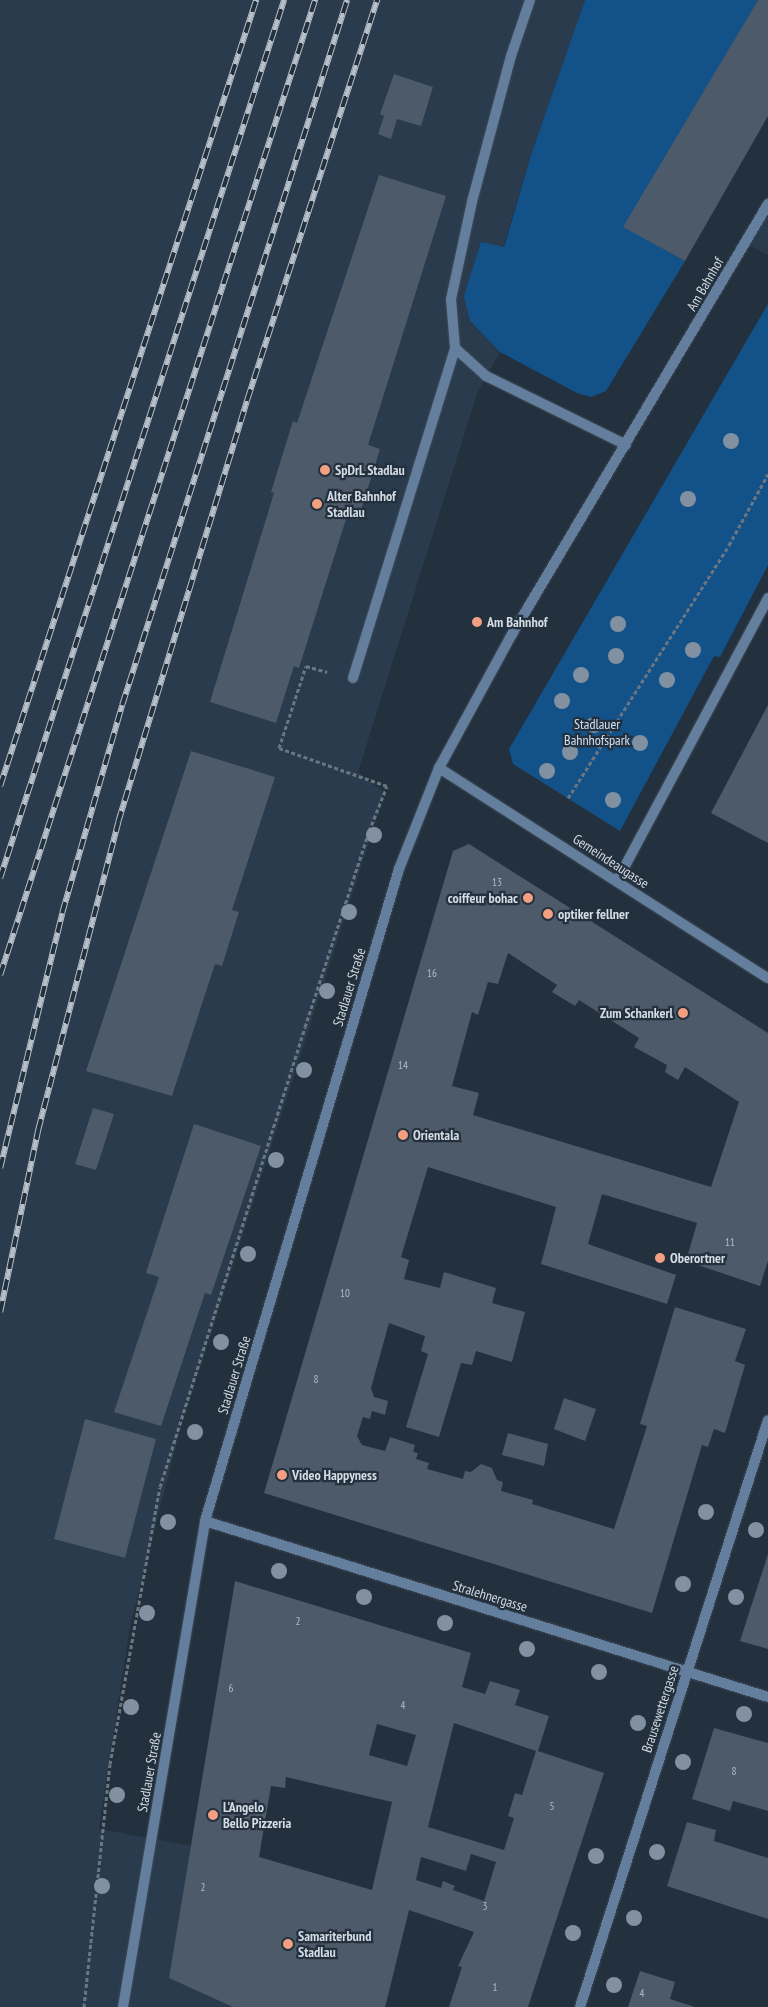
<!DOCTYPE html>
<html>
<head>
<meta charset="utf-8">
<style>
	body { margin:0 }
	#map { position:relative; width:768px; height:2007px; overflow:hidden; background:#23303d; font-family:"PT Sans Narrow",sans-serif }
	div>[style] { position:absolute }
	.built>* { inset:0; background:#293b4d }
	.green>* { inset:0; background:#135289 }
	.building>* { inset:0; background:#4d5a69 }
	.path>* { height:3px; margin-top:-1.5px; transform-origin:0; background:repeating-linear-gradient(90deg,#6b7681 0 4px,transparent 0 6.5px) }
	.roads { filter:drop-shadow(0 0 1px #3f4b58) drop-shadow(0 0 1px #3f4b58) }
	.service>* { height:10px; margin:-5px; padding:0 5px; transform-origin:5px; border-radius:5px; background:#637f9d }
	.minor>* { height:10px; margin:-5px; padding:0 5px; transform-origin:5px; border-radius:5px; background:#637f9d }
	.tertiary>* { height:10px; margin:-5px; padding:0 5px; transform-origin:5px; border-radius:5px; background:#637f9d }
	.rail>* { height:5.5px; margin-top:-2.75px; transform-origin:0; background:repeating-linear-gradient(90deg,#23303d 0 11px,#b7c0c9 0 22px); box-sizing:border-box; border-block:1px solid #b7c0c9 }
	.trees>* { width:16px; height:16px; margin:-8px; border-radius:50%; background:#8291a1 }
	.dots>* { width:14px; height:14px; translate:-50% -50%; box-sizing:border-box; border:2px solid #23303d; border-radius:50% }
	span { translate:-50% -50%; white-space:nowrap; text-align:center; line-height:1.15; -webkit-text-stroke:4.5px #23303d; paint-order:stroke }
	.number-label { font-size:11px; color:#b2bbc5 }
	.number-label span { -webkit-text-stroke-width:0 }
	.street-label { font-size:14px; color:#d3dbe4 }
	.poi-label { font-size:14px; color:#d3dbe4; font-weight:700 }
	.left { translate:0 -50%; text-align:left }
	.right { translate:-100% -50%; text-align:right }
	.park-label { font-size:14px; color:#d0e1f3 }
</style>
</head>
<body>
<div id="map">
	<div class="built">
		<div style="clip-path:polygon(0 0,585px 0,532px 152px,503px 247px,470px 322px,500px 352px,478px 391px,358px 772px,385px 793px,180px 1430px,130px 1626px,99px 1829px,192px 1846px,411px 1902px,386px 2007px,0 2007px)"></div>
		<div style="clip-path:polygon(768px 204px,768px 255px,745px 243px)"></div>
	</div>
	<div class="green">
		<div style="clip-path:polygon(585px 0,758px 0,624px 227px,685px 261px,606px 391px,591px 397px,577px 393px,500px 352px,470px 321px,464px 296px,481px 242px,504px 247px,532px 152px)"></div>
		<div style="clip-path:polygon(768px 304px,768px 565px,720px 657px,714px 656px,620px 831px,513px 764px,509px 749px)"></div>
	</div>
	<div class="building">
		<div style="clip-path:polygon(758px 0,768px 0,768px 116px,685px 261px,623px 227px)"></div>
		<div style="clip-path:polygon(394px 74px,433px 87px,421px 126px,397px 119px,391px 139px,378px 134px,384px 116px,380px 114px)"></div>
		<div style="clip-path:polygon(379px 175px,446px 196px,368px 445px,380px 449px,358px 520px,347px 516px,299px 668px,294px 666px,276px 723px,210px 702px,274px 493px,271px 492px,293px 421px,297px 423px)"></div>
		<div style="clip-path:polygon(768px 705px,768px 843px,711px 813px)"></div>
		<div style="clip-path:polygon(191px 751px,275px 777px,232px 910px,239px 912px,222px 966px,215px 964px,172px 1096px,86px 1071px)"></div>
		<div style="clip-path:polygon(evenodd,469px 844px,768px 1033px,768px 1261px,760px 1286px,686px 1261px,697px 1223px,602px 1194px,588px 1244px,676px 1275px,667px 1304px,541px 1264px,556px 1207px,428px 1167px,401px 1257px,409px 1260px,404px 1279px,440px 1288px,444px 1272px,496px 1288px,492px 1303px,525px 1312px,512px 1362px,476px 1351px,472px 1365px,461px 1363px,439px 1437px,406px 1427px,428px 1354px,421px 1351px,425px 1336px,389px 1323px,371px 1388px,374px 1397px,388px 1401px,385px 1415px,372px 1411px,370px 1419px,363px 1417px,357px 1436px,362px 1445px,385px 1451px,390px 1437px,415px 1445px,413px 1452px,418px 1453px,416px 1459px,429px 1463px,427px 1469px,463px 1479px,465px 1471px,471px 1472px,481px 1464px,492px 1468px,497px 1480px,503px 1482px,501px 1491px,533px 1500px,532px 1504px,614px 1529px,647px 1426px,640px 1424px,675px 1307px,746px 1329px,735px 1361px,745px 1365px,725px 1433px,714px 1429px,708px 1447px,702px 1445px,652px 1613px,264px 1493px,453px 851px,469px 844px,508px 953px,557px 985px,552px 992px,575px 1006px,579px 1000px,639px 1038px,634px 1047px,667px 1065px,665px 1072px,678px 1080px,685px 1067px,739px 1102px,711px 1187px,473px 1115px,479px 1093px,452px 1086px,472px 1012px,478px 1015px,488px 982px,498px 984px,508px 953px)"></div>
		<div style="clip-path:polygon(93px 1108px,114px 1114px,96px 1170px,75px 1164px)"></div>
		<div style="clip-path:polygon(194px 1124px,261px 1146px,211px 1295px,205px 1293px,161px 1426px,114px 1412px,159px 1277px,146px 1273px)"></div>
		<div style="clip-path:polygon(564px 1398px,596px 1409px,585px 1441px,554px 1429px)"></div>
		<div style="clip-path:polygon(85px 1419px,156px 1439px,125px 1558px,54px 1539px)"></div>
		<div style="clip-path:polygon(508px 1433px,548px 1444px,544px 1466px,502px 1455px)"></div>
		<div style="clip-path:polygon(768px 1554px,768px 1649px,740px 1641px)"></div>
		<div style="clip-path:polygon(evenodd,235px 1581px,471px 1653px,462px 1687px,485px 1694px,490px 1681px,520px 1690px,515px 1705px,549px 1716px,538px 1751px,604px 1773px,528px 2007px,449px 2007px,462px 1967px,458px 1966px,474px 1932px,409px 1910px,385px 2007px,233px 2007px,169px 1978px,235px 1581px,454px 1723px,536px 1751px,522px 1795px,515px 1793px,508px 1816px,514px 1818px,504px 1850px,428px 1827px,454px 1723px,235px 1581px,377px 1724px,416px 1735px,407px 1766px,369px 1755px,377px 1724px,235px 1581px,286px 1777px,392px 1802px,372px 1890px,259px 1857px,271px 1786px,285px 1788px,286px 1777px,235px 1581px,471px 1854px,496px 1862px,484px 1901px,453px 1890px,455px 1886px,443px 1881px,441px 1888px,416px 1880px,421px 1857px,466px 1871px,471px 1854px)"></div>
		<div style="clip-path:polygon(714px 1728px,768px 1743px,768px 1811px,733px 1801px,730px 1811px,692px 1799px)"></div>
		<div style="clip-path:polygon(687px 1822px,716px 1830px,714px 1841px,768px 1858px,768px 1919px,667px 1886px)"></div>
		<div style="clip-path:polygon(640px 1971px,675px 1982px,670px 1999px,695px 2007px,628px 2007px)"></div>
	</div>
	<div class="path">
		<div style="left:568px;top:798px;width:300px;rotate:-57.5deg"></div>
		<div style="left:729px;top:545px;width:81px;rotate:-61.2deg"></div>
		<div style="left:84px;top:2007px;width:244px;rotate:-83.9deg"></div>
		<div style="left:110px;top:1764px;width:281px;rotate:-79.8deg"></div>
		<div style="left:160px;top:1487px;width:482px;rotate:-72.5deg"></div>
		<div style="left:305px;top:1027px;width:206px;rotate:-71.9deg"></div>
		<div style="left:369px;top:831px;width:48px;rotate:-68.2deg"></div>
		<div style="left:387px;top:786px;width:114px;rotate:-160.6deg"></div>
		<div style="left:279px;top:748px;width:86px;rotate:-71.8deg"></div>
		<div style="left:306px;top:666px;width:22px;rotate:16deg"></div>
	</div>
	<div class="roads">
		<div class="service">
			<div style="left:530px;top:0;width:59px;rotate:108.7deg"></div>
			<div style="left:511px;top:56px;width:151px;rotate:105deg"></div>
			<div style="left:472px;top:202px;width:99px;rotate:102.2deg"></div>
			<div style="left:451px;top:299px;width:49px;rotate:85.3deg"></div>
			<div style="left:455px;top:348px;width:42px;rotate:42.1deg"></div>
			<div style="left:486px;top:376px;width:156px;rotate:26.2deg"></div>
			<div style="left:353px;top:678px;width:345px;rotate:-72.8deg"></div>
		</div>
		<div class="minor">
			<div style="left:439px;top:768px;width:390px;rotate:32.6deg"></div>
			<div style="left:617px;top:881px;width:321px;rotate:-61.9deg"></div>
			<div style="left:205px;top:1521px;width:590px;rotate:17.36deg"></div>
			<div style="left:580px;top:2007px;width:616px;rotate:-72.24deg"></div>
		</div>
		<div class="tertiary">
			<div style="left:123px;top:2007px;width:493px;rotate:-80.4deg"></div>
			<div style="left:205px;top:1521px;width:680px;rotate:-73.43deg"></div>
			<div style="left:399px;top:869px;width:109px;rotate:-68.4deg"></div>
			<div style="left:439px;top:768px;width:150px;rotate:-61.4deg"></div>
			<div style="left:511px;top:636px;width:503px;rotate:-59.25deg"></div>
		</div>
	</div>
	<div class="rail">
		<div style="left:0;top:786px;width:827px;rotate:-71.96deg"></div>
		<div style="left:0;top:878px;width:923px;rotate:-72.08deg"></div>
		<div style="left:0;top:975px;width:1025px;rotate:-72.1deg"></div>
		<div style="left:0;top:1168px;width:262px;rotate:-76.3deg"></div>
		<div style="left:62px;top:913px;width:216px;rotate:-73.9deg"></div>
		<div style="left:122px;top:705px;width:740px;rotate:-72.3deg"></div>
		<div style="left:0;top:1312px;width:186px;rotate:-78.2deg"></div>
		<div style="left:38px;top:1130px;width:318px;rotate:-75.4deg"></div>
		<div style="left:118px;top:822px;width:441px;rotate:-73deg"></div>
		<div style="left:247px;top:400px;width:421px;rotate:-72deg"></div>
	</div>
	<div class="trees">
		<div style="left:731px;top:441px"></div>
		<div style="left:688px;top:499px"></div>
		<div style="left:618px;top:624px"></div>
		<div style="left:693px;top:650px"></div>
		<div style="left:616px;top:656px"></div>
		<div style="left:581px;top:675px"></div>
		<div style="left:667px;top:680px"></div>
		<div style="left:562px;top:701px"></div>
		<div style="left:594px;top:725px"></div>
		<div style="left:640px;top:743px"></div>
		<div style="left:570px;top:752px"></div>
		<div style="left:547px;top:771px"></div>
		<div style="left:613px;top:800px"></div>
		<div style="left:374px;top:835px"></div>
		<div style="left:349px;top:912px"></div>
		<div style="left:327px;top:991px"></div>
		<div style="left:304px;top:1070px"></div>
		<div style="left:276px;top:1160px"></div>
		<div style="left:248px;top:1254px"></div>
		<div style="left:221px;top:1342px"></div>
		<div style="left:195px;top:1432px"></div>
		<div style="left:706px;top:1512px"></div>
		<div style="left:168px;top:1522px"></div>
		<div style="left:756px;top:1530px"></div>
		<div style="left:279px;top:1571px"></div>
		<div style="left:683px;top:1584px"></div>
		<div style="left:364px;top:1597px"></div>
		<div style="left:736px;top:1597px"></div>
		<div style="left:147px;top:1613px"></div>
		<div style="left:445px;top:1623px"></div>
		<div style="left:527px;top:1649px"></div>
		<div style="left:599px;top:1672px"></div>
		<div style="left:131px;top:1707px"></div>
		<div style="left:744px;top:1714px"></div>
		<div style="left:638px;top:1723px"></div>
		<div style="left:683px;top:1762px"></div>
		<div style="left:117px;top:1795px"></div>
		<div style="left:657px;top:1852px"></div>
		<div style="left:596px;top:1856px"></div>
		<div style="left:102px;top:1886px"></div>
		<div style="left:634px;top:1918px"></div>
		<div style="left:573px;top:1933px"></div>
		<div style="left:614px;top:1985px"></div>
	</div>
	<div class="dots">
		<div style="left:325px;top:470px;background:#f3a082"></div>
		<div style="left:317px;top:504px;background:#f3a082"></div>
		<div style="left:477px;top:622px;background:#f3a082"></div>
		<div style="left:528px;top:898px;background:#f3a082"></div>
		<div style="left:548px;top:914px;background:#f3a082"></div>
		<div style="left:683px;top:1013px;background:#f3a082"></div>
		<div style="left:403px;top:1135px;background:#f3a082"></div>
		<div style="left:660px;top:1258px;background:#f3a082"></div>
		<div style="left:282px;top:1475px;background:#f3a082"></div>
		<div style="left:213px;top:1815px;background:#f3a082"></div>
		<div style="left:288px;top:1944px;background:#f3a082"></div>
	</div>
	<div class="number-label">
		<span style="left:497px;top:882px">13</span>
		<span style="left:432px;top:973px">16</span>
		<span style="left:403px;top:1065px">14</span>
		<span style="left:730px;top:1242px">11</span>
		<span style="left:345px;top:1293px">10</span>
		<span style="left:316px;top:1379px">8</span>
		<span style="left:298px;top:1621px">2</span>
		<span style="left:231px;top:1688px">6</span>
		<span style="left:403px;top:1705px">4</span>
		<span style="left:734px;top:1771px">8</span>
		<span style="left:552px;top:1806px">5</span>
		<span style="left:203px;top:1887px">2</span>
		<span style="left:485px;top:1906px">3</span>
		<span style="left:495px;top:1987px">1</span>
		<span style="left:642px;top:1993px">4</span>
	</div>
	<div class="street-label">
		<span style="left:705px;top:284px;rotate:-60deg">Am Bahnhof</span>
		<span style="left:611px;top:861px;rotate:33deg">Gemeindeaugasse</span>
		<span style="left:349px;top:987px;rotate:-73deg">Stadlauer Straße</span>
		<span style="left:234px;top:1375px;rotate:-73deg">Stadlauer Straße</span>
		<span style="left:490px;top:1596px;rotate:17deg">Stralehnergasse</span>
		<span style="left:660px;top:1709px;rotate:-72deg">Brausewettergasse</span>
		<span style="left:149px;top:1772px;rotate:-80deg">Stadlauer Straße</span>
	</div>
	<div class="poi-label">
		<span class="left" style="left:335px;top:470px">SpDrL Stadlau</span>
		<span class="left" style="left:327px;top:504px">Alter Bahnhof<br>Stadlau</span>
		<span class="left" style="left:487px;top:622px">Am Bahnhof</span>
		<span class="right" style="left:518px;top:898px">coiffeur bohac</span>
		<span class="left" style="left:558px;top:914px">optiker fellner</span>
		<span class="right" style="left:673px;top:1013px">Zum Schankerl</span>
		<span class="left" style="left:413px;top:1135px">Orientala</span>
		<span class="left" style="left:670px;top:1258px">Oberortner</span>
		<span class="left" style="left:292px;top:1475px">Video Happyness</span>
		<span class="left" style="left:223px;top:1815px">L'Angelo<br>Bello Pizzeria</span>
		<span class="left" style="left:298px;top:1944px">Samariterbund<br>Stadlau</span>
	</div>
	<div class="park-label">
		<span style="left:597px;top:732px">Stadlauer<br>Bahnhofspark</span>
	</div>
</div>
</body>
</html>
